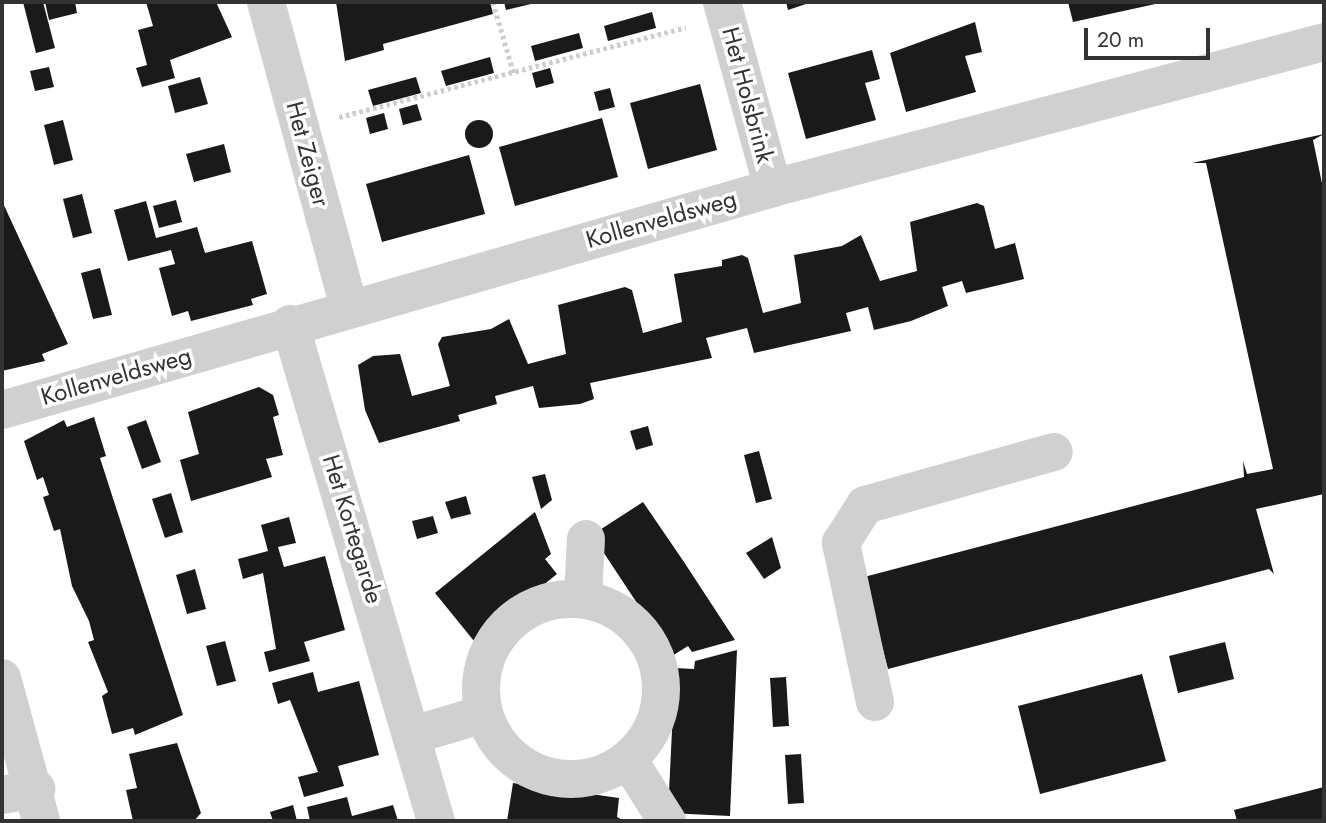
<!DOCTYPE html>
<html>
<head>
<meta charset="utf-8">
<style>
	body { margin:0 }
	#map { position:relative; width:1326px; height:823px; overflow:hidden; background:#fff; font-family:Jost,sans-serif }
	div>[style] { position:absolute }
	.building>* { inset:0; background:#1a1a1a }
	.round { border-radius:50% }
	.path>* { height:4.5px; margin-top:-2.25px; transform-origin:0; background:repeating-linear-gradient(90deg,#cdcdcd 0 3.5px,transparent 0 7px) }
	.minor>* { height:38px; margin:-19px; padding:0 19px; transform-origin:19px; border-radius:19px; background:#d0d0d0 }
	.minor>.ring { margin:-19px; padding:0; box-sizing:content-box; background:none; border:38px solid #d0d0d0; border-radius:50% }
	span { translate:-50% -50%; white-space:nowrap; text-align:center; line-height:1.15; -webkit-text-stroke:7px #fff; paint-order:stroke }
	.street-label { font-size:24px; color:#333 }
	.frame { position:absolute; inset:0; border:4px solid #333; pointer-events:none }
	.scale { position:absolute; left:1084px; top:28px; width:126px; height:32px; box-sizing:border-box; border:4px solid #333; border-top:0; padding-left:9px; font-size:21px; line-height:24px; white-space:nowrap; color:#333; -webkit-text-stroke:5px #fff; paint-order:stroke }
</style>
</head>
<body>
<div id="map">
	<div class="building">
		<div style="clip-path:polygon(23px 2px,43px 2px,55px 48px,36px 53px)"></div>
		<div style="clip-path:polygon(45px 2px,75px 2px,77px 13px,49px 20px)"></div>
		<div style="clip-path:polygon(146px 2px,216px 2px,232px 37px,170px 60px,175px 78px,142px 87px,136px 68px,147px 65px,138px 30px,153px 26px)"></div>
		<div style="clip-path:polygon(336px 2px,490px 2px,493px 14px,383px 44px,384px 50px,345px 61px)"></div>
		<div style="clip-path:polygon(504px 2px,535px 2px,535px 3px,506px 10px)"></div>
		<div style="clip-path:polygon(786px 2px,806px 2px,806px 4px,788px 10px)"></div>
		<div style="clip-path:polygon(1068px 2px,1160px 2px,1160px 3px,1073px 22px)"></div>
		<div style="clip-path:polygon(652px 12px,656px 28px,608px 41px,604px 26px)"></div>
		<div style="clip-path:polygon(975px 22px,982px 52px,965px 56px,976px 92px,906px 112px,890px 53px)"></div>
		<div style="clip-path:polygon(579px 33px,583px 48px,535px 61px,531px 46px)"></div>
		<div style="clip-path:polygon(872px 50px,880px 79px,865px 83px,876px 120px,806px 139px,788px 73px)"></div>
		<div style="clip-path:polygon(490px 57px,494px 73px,446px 86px,441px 71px)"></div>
		<div style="clip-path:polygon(49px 67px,54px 87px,35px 91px,30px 71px)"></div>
		<div style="clip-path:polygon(550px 68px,554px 83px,536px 88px,532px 73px)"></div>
		<div style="clip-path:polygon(200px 77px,208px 104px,175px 113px,168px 86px)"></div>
		<div style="clip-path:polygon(416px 77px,421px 93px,373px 106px,368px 90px)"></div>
		<div style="clip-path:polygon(700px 84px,717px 150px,648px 169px,630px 103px)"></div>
		<div style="clip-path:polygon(610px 88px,615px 107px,599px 111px,594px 92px)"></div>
		<div style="clip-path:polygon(417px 104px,422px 120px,403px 125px,399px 109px)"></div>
		<div style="clip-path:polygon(384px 113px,388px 129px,370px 134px,366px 118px)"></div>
		<div style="clip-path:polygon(602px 118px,618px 177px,515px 206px,499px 147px)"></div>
		<div class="round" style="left:465px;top:120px;width:28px;height:28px"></div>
		<div style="clip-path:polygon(63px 120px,73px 160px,54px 165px,44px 125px)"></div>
		<div style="clip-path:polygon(1324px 134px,1313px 140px,1324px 193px,1324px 494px,1256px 509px,1274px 574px,1269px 569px,888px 669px,864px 577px,1244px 477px,1243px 461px,1247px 474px,1273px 469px,1206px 163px,1192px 163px)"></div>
		<div style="clip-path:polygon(224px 144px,231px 172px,194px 182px,186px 154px)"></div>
		<div style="clip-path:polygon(469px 155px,485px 214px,382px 242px,366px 184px)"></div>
		<div style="clip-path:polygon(82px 194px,92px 233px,73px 238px,63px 199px)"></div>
		<div style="clip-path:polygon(176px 200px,182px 222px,159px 228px,153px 206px)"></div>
		<div style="clip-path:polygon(2px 201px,68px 344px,42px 354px,45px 361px,2px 371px)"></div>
		<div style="clip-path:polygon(146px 201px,156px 238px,197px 227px,205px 253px,252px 241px,267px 294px,251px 299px,253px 305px,191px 321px,188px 311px,172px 316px,159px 268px,175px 264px,171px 250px,128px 261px,114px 210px)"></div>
		<div style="clip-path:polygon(977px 203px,984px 206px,995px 249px,1015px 243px,1024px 279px,966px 293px,962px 281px,942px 287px,948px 306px,911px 321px,874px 330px,868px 307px,846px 313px,851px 331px,754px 353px,747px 328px,706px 338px,712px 358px,590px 383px,594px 399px,580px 404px,539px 408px,533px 386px,495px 396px,497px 404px,458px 415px,460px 421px,379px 443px,365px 410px,358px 365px,373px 356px,400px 354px,412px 396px,450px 386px,438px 344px,442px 337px,491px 329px,509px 319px,528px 364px,566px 354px,558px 305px,625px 287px,632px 290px,643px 333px,682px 322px,674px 274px,722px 266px,722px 260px,742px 255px,748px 258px,763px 313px,801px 303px,794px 255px,842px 246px,861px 235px,880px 281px,917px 271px,910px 222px)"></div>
		<div style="clip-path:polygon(100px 268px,112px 315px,93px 319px,81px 273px)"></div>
		<div style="clip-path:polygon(259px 387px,273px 395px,279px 415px,273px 417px,283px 455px,266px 459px,272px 477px,191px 501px,180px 460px,199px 454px,188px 412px)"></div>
		<div style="clip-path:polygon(94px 417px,106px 456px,100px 458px,183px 715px,135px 735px,133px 728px,112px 734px,102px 696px,108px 692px,88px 642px,94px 640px,89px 621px,72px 586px,60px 529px,54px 531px,43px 497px,49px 495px,43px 477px,37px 480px,24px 441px,64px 420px,67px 427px)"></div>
		<div style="clip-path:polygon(146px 420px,161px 462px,142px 469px,127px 427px)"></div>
		<div style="clip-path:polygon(648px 426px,653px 445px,636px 450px,630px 431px)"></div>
		<div style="clip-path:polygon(759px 451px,772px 499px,756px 503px,744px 455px)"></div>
		<div style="clip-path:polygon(545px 474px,552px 500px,541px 509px,532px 477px)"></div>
		<div style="clip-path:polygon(171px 493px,183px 532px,165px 538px,152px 499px)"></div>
		<div style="clip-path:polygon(466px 496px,471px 514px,451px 519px,445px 502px)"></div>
		<div style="clip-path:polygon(643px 502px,684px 562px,735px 640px,692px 652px,688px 646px,672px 656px,592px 535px)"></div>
		<div style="clip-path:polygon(535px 512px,551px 554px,545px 559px,557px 574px,474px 641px,435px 593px)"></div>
		<div style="clip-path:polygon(433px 516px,438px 533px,417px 539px,412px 521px)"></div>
		<div style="clip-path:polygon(289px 517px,296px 543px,278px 547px,284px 567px,325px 556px,345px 630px,304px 642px,310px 661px,269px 672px,264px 652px,276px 649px,263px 573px,243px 579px,238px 559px,268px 551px,261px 525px)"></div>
		<div style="clip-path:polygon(772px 537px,781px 568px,764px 579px,746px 553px)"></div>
		<div style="clip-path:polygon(195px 569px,206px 609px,187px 614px,176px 575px)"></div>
		<div style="clip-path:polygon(225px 641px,236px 681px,217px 686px,206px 646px)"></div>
		<div style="clip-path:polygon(1225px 642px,1234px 679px,1178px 693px,1169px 656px)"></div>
		<div style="clip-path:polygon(737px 650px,730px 816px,668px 813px,675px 668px,694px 669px,695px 661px)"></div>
		<div style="clip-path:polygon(313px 672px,318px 692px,359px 681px,379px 755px,338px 766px,344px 786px,304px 797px,298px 777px,318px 772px,290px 700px,278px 704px,272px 683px)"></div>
		<div style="clip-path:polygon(1142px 674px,1166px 761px,1040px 794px,1018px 706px)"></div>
		<div style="clip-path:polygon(786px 677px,789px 726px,773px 727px,770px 678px)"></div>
		<div style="clip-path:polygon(177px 743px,201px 813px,194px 821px,133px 821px,126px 790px,137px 788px,129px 754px)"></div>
		<div style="clip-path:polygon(801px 754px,804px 803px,788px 804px,785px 755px)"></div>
		<div style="clip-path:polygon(513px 783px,619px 798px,617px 817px,624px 821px,507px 821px)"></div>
		<div style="clip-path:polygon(1324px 787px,1324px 821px,1237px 821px,1234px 810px)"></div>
		<div style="clip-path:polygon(347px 797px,352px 816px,393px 805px,398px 821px,310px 821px,307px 807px)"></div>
		<div style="clip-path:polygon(293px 805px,297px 821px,273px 821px,270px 812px)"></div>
	</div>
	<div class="path">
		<div style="left:493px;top:2px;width:75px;rotate:73.7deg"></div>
		<div style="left:339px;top:117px;width:358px;rotate:-14.5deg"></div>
	</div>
	<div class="minor">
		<div style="left:266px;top:2px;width:316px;rotate:74.8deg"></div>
		<div style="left:722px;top:2px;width:193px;rotate:74.7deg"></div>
		<div style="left:290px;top:324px;width:518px;rotate:73.63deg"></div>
		<div style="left:2px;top:410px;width:802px;rotate:-16.06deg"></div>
		<div style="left:773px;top:188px;width:570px;rotate:-14.84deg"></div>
		<div style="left:583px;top:598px;width:59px;rotate:-87.1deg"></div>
		<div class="ring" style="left:481px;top:599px;width:142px;height:142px"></div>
		<div style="left:2px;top:678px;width:148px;rotate:74.7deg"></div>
		<div style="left:875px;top:702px;width:163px;rotate:-102.1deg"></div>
		<div style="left:841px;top:543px;width:45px;rotate:-57.7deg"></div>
		<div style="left:865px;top:505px;width:196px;rotate:-15.7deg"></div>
		<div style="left:413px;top:735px;width:74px;rotate:-16.5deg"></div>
		<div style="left:629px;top:761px;width:71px;rotate:57.7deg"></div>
		<div style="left:2px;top:795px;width:35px;rotate:-10deg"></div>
	</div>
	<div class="street-label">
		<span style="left:748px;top:95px;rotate:75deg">Het Holsbrink</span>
		<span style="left:308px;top:154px;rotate:75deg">Het Zeiger</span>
		<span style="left:661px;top:219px;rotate:-16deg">Kollenveldsweg</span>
		<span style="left:116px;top:376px;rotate:-16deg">Kollenveldsweg</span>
		<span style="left:353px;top:529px;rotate:73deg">Het Kortegarde</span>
	</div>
	<div class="frame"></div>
	<div class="scale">20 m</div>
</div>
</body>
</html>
